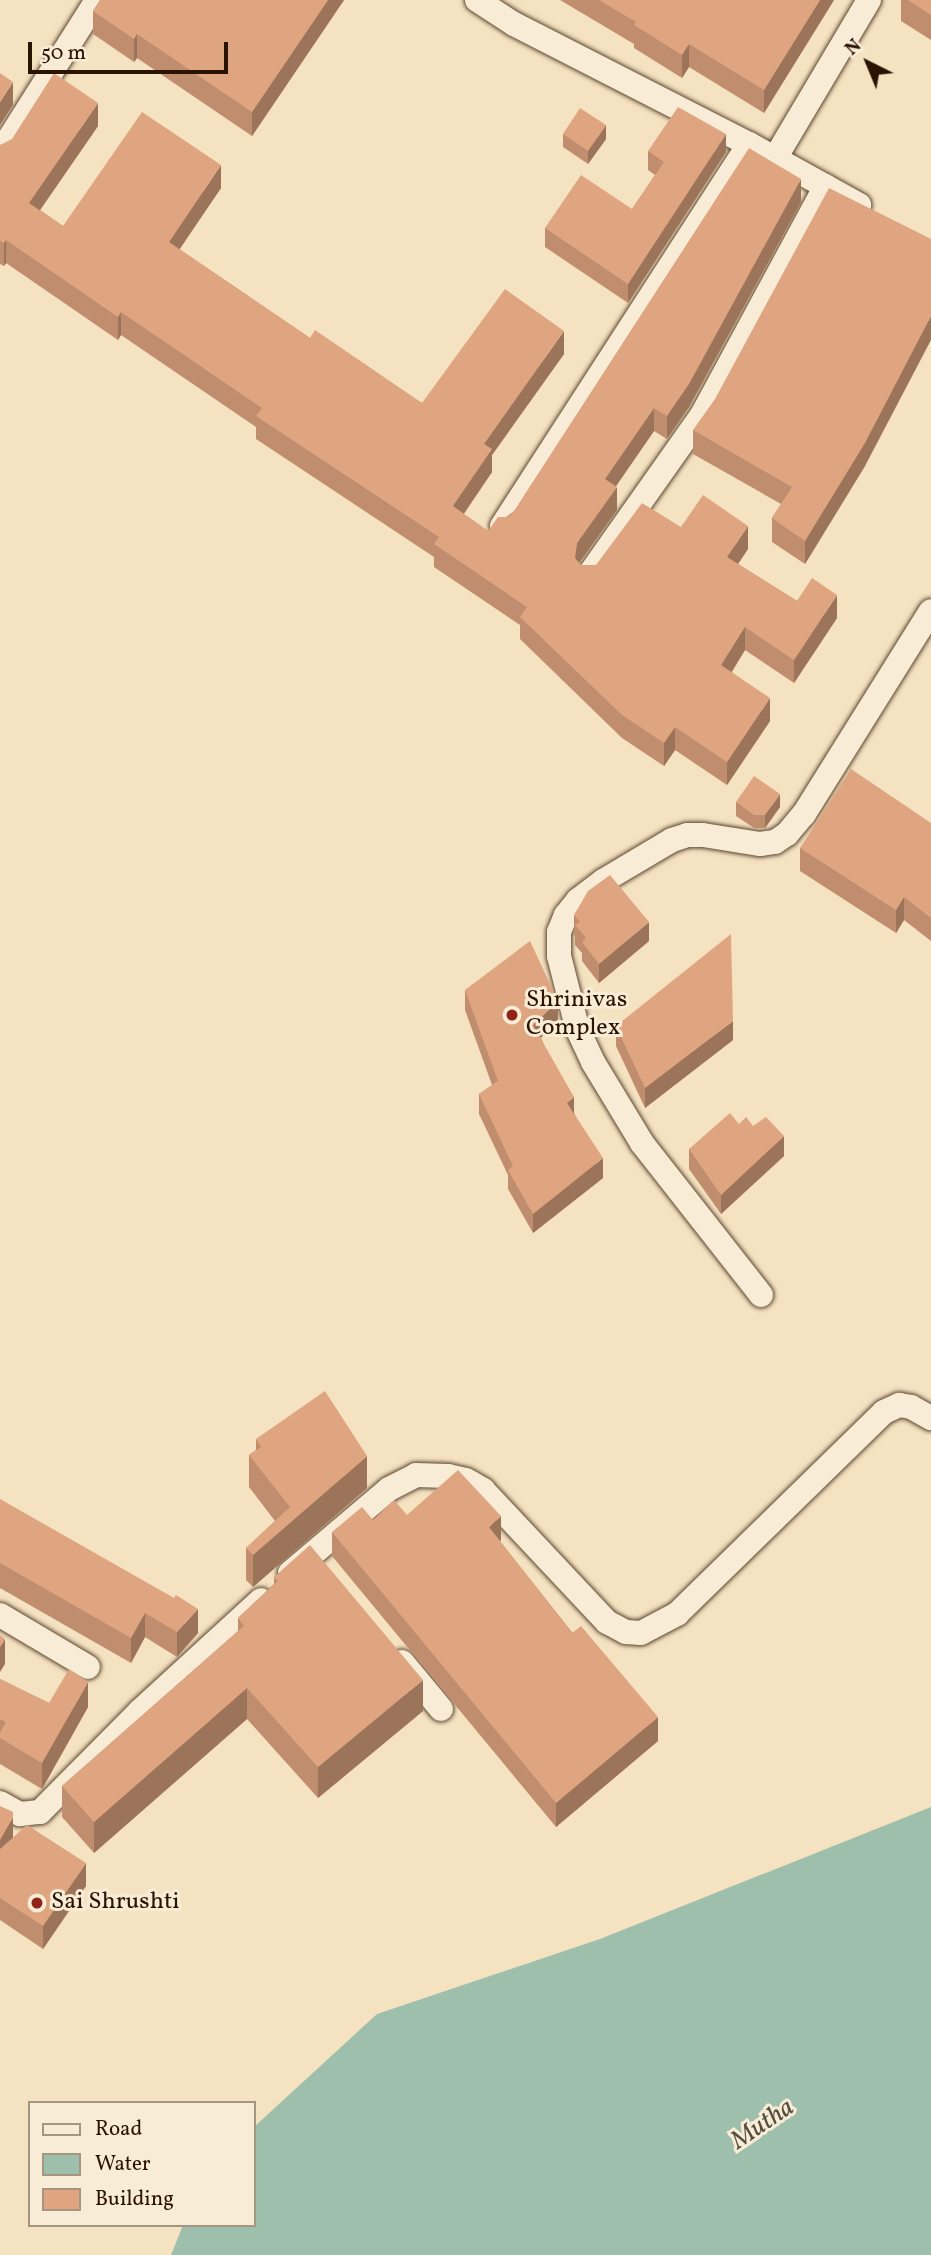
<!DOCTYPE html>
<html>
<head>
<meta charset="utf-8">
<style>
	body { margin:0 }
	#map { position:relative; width:931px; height:2255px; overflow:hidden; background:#f5e2c1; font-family:Vollkorn,serif }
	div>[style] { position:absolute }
	.water>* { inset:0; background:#9dbfac }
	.roads { filter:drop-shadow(0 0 2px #5d4730) drop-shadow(0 0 2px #5d4730) }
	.minor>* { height:24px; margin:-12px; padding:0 12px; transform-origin:12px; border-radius:12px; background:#f8ecd7 }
	.wall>* { inset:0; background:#c08e6f }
	.shaded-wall>* { inset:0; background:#9c745a }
	.building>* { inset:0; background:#dfa581 }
	.dots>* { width:19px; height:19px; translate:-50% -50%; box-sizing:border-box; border:4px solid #f8ecd7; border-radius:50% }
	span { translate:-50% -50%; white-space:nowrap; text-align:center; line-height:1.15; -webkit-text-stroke:6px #f8ecd7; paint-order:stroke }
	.poi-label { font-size:24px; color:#2a1300 }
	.left { translate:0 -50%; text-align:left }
	.water-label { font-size:26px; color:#524f3c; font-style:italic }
	.legend { position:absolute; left:28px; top:2101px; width:228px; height:126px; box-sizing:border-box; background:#f8ecd7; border:2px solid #a69581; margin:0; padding:9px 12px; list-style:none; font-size:21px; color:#2a1300 }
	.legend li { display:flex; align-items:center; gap:14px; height:35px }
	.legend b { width:35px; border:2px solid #a69581 }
	.north { position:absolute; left:833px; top:28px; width:70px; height:70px; -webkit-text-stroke:5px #f8ecd7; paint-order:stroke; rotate:317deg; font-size:19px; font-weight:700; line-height:28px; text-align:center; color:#2a1300 }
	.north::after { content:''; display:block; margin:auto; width:24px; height:32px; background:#2a1300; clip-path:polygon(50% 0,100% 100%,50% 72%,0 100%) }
	.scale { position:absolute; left:28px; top:42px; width:200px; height:32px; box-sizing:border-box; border:4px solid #2a1300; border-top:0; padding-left:9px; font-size:21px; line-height:24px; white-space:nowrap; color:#2a1300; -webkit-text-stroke:5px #f8ecd7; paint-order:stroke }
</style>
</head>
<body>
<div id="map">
	<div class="water">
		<div style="clip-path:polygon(931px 1807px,931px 2255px,171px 2255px,183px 2225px,254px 2225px,254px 2127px,377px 2014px,600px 1939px)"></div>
	</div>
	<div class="roads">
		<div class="minor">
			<div style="left:477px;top:0;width:44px;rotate:33deg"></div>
			<div style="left:514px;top:24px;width:264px;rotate:27.1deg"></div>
			<div style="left:749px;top:144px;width:126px;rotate:29deg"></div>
			<div style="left:0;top:153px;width:181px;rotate:-57.6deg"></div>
			<div style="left:774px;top:160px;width:186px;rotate:-59.3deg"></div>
			<div style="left:502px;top:526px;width:455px;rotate:-57.1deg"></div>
			<div style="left:589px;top:575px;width:196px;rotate:-54.8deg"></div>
			<div style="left:702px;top:415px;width:260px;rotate:-61.6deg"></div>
			<div style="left:761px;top:1295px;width:193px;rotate:-128.1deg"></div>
			<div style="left:642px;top:1143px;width:95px;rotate:-121.2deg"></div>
			<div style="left:593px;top:1062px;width:38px;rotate:-115deg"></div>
			<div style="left:577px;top:1027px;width:73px;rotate:-104.2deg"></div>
			<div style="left:559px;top:956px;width:24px;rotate:-90deg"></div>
			<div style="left:559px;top:932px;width:18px;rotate:-68deg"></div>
			<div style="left:566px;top:915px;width:19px;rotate:-51deg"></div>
			<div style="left:578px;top:900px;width:31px;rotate:-37deg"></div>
			<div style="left:603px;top:881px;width:80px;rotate:-30.7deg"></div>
			<div style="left:672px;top:840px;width:16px;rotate:-18deg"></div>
			<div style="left:687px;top:835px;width:16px"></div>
			<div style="left:703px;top:835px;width:58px;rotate:9deg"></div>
			<div style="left:760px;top:844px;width:15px;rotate:-8deg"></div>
			<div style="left:775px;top:842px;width:14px;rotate:-34deg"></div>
			<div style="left:787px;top:834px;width:26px;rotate:-50deg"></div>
			<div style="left:804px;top:814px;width:239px;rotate:-58deg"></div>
			<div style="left:290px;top:1573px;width:130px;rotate:-40.3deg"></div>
			<div style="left:389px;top:1489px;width:30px;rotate:-27deg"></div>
			<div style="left:416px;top:1475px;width:32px;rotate:2deg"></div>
			<div style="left:448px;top:1476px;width:18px;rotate:13deg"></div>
			<div style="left:466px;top:1480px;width:20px;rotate:30deg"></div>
			<div style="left:483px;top:1490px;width:181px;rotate:46.8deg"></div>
			<div style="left:607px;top:1622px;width:21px;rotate:28deg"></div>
			<div style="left:626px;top:1632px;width:15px;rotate:4deg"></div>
			<div style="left:641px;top:1633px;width:41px;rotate:-27.8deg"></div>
			<div style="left:677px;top:1614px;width:289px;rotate:-44.3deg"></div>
			<div style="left:884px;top:1412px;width:17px;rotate:-25deg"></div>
			<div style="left:899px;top:1405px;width:12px;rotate:9deg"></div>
			<div style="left:911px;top:1407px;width:23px;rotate:29deg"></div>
			<div style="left:0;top:1615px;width:102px;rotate:30.6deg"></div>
			<div style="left:402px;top:1662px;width:61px;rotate:50.3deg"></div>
			<div style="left:0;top:1803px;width:23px;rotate:29deg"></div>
			<div style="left:20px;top:1814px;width:20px;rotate:-6deg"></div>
			<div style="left:40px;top:1812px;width:142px;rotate:-45.3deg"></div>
			<div style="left:140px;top:1711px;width:164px;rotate:-42.5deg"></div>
		</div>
	</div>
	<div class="wall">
		<div style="clip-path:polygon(100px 0,344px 0,252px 136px,137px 58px,134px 62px,93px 34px,93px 11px)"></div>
		<div style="clip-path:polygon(560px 0,834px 0,764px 113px,689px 67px,682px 78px,634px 48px,634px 44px)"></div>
		<div style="clip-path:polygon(901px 0,931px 0,931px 40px,901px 21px)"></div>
		<div style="clip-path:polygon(98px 126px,40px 210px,63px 226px,221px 188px,179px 249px,310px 338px,422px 403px,564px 354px,492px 455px,492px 472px,464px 514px,488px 531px,514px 511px,801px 202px,689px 407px,667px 439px,654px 431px,616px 486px,617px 510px,579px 563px,581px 565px,596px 565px,681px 527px,748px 549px,738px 564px,797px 601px,837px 618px,794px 683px,745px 650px,732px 672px,770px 721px,727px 785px,675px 750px,664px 766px,622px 738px,520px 639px,520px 625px,434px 567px,434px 557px,256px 439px,256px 427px,121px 335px,118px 340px,6px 263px,4px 266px,0 264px,0 145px)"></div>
		<div style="clip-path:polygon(563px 134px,606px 139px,588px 164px,563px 147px)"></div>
		<div style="clip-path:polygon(648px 151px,726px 152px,628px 303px,545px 247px,545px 228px,632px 209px,655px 175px,648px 170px)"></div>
		<div style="clip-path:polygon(693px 430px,865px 466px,805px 564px,772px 542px,772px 518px,781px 504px,693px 454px)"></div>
		<div style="clip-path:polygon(736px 802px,780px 807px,765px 828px,754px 828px,736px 816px)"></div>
		<div style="clip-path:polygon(931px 823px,931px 941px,904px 920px,896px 933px,800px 871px,800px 848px)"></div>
		<div style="clip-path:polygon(574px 915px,649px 941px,599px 983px,582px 961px,582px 953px,575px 945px,575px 937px,574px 935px)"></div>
		<div style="clip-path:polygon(465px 990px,558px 1021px,541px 1038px,603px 1178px,533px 1233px,508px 1189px,508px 1175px,479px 1114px,479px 1094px,492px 1085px,465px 1010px)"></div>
		<div style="clip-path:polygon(616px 1026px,733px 1040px,645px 1108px,616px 1046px)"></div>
		<div style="clip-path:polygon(739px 1124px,753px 1126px,784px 1156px,721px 1214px,689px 1169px,689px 1149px)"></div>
		<div style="clip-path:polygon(256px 1439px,367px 1488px,253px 1587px,246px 1580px,246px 1548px,275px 1521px,249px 1487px,249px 1455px,256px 1450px)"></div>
		<div style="clip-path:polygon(0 1499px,198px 1633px,177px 1657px,145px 1637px,131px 1663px,0 1588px)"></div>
		<div style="clip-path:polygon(407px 1515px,501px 1540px,500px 1541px,658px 1741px,556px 1827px,332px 1556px,332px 1532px,373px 1520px)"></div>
		<div style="clip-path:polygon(274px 1577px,423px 1711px,318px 1798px,247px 1719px,94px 1853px,62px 1817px,62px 1786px,238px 1631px,238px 1618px,274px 1584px)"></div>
		<div style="clip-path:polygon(0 1679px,49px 1703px,88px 1707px,42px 1789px,0 1764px)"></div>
		<div style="clip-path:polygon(0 1806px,13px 1838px,86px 1886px,43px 1949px,0 1920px)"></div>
	</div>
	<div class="shaded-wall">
		<div style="clip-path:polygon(328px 0,344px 0,252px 136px,252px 112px)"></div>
		<div style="clip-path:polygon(820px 0,834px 0,764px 113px,764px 90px)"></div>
		<div style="clip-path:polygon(137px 34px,137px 58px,134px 62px,134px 39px)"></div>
		<div style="clip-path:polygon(689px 44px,689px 67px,682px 78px,682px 55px)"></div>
		<div style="clip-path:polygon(13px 82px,13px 105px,0 125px,0 102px)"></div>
		<div style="clip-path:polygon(98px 103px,98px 126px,29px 226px,29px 203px)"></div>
		<div style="clip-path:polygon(606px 125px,606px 139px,588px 164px,588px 151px)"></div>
		<div style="clip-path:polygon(726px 134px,726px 152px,628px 303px,628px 284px)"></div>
		<div style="clip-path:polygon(221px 165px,221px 188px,169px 265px,169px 242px)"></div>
		<div style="clip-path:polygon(801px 179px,801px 202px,689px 407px,667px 439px,667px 416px)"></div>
		<div style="clip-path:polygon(6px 240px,6px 263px,4px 266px,4px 243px)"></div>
		<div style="clip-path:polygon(121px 312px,121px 335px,118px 340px,118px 317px)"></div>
		<div style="clip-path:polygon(931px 316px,931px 340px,865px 466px,805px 564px,805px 541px)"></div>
		<div style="clip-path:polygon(564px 331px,564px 354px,492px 455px,492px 472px,453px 529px,453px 506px,484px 444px)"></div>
		<div style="clip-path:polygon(654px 408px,654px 431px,605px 502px,605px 479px)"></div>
		<div style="clip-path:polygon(617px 487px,617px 510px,577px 566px,575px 558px,577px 543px)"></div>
		<div style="clip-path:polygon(748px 526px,748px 549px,727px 580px,727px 557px)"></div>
		<div style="clip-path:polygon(837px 595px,837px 618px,794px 683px,794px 660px)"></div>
		<div style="clip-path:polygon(745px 627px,745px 650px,721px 688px,721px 665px)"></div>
		<div style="clip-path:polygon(770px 698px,770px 721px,727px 785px,727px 762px)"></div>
		<div style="clip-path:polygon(675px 727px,675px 750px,664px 766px,664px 743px)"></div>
		<div style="clip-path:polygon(780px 794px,780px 807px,765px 828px,765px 815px)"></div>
		<div style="clip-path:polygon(904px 897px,904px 920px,896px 933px,896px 910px)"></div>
		<div style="clip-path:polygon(649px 922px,649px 941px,599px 983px,599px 964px)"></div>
		<div style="clip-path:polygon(558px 1001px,558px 1021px,533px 1044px,533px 1025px)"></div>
		<div style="clip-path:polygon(733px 1021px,733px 1040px,645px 1108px,645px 1088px)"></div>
		<div style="clip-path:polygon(574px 1097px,574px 1116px,567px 1103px)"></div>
		<div style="clip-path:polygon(784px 1136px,784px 1156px,721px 1214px,721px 1195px)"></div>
		<div style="clip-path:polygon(603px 1158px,603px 1178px,533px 1233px,533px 1214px)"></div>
		<div style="clip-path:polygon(367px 1456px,367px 1488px,253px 1587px,253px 1555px)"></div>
		<div style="clip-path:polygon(501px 1516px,501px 1540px,489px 1551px,489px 1527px)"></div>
		<div style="clip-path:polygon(198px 1609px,198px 1633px,177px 1657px,177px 1632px)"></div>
		<div style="clip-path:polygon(145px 1613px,145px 1637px,131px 1663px,131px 1638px)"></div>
		<div style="clip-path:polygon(5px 1639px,5px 1664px,0 1672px,0 1647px)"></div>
		<div style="clip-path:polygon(423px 1680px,423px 1711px,318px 1798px,318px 1767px)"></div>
		<div style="clip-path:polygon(88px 1682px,88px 1707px,42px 1789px,42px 1763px)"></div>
		<div style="clip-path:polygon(247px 1688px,247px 1719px,94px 1853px,94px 1822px)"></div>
		<div style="clip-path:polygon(658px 1717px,658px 1741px,556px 1827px,556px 1803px)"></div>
		<div style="clip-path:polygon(13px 1817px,13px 1839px,0 1863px,0 1840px)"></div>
		<div style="clip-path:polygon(86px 1863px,86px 1886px,43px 1949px,43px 1926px)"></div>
	</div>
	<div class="building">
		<div style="clip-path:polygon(100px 0,328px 0,252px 112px,137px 34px,134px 39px,93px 11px)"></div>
		<div style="clip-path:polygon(599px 0,820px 0,764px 90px,689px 44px,682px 55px,634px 25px,636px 22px)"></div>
		<div style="clip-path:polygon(908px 0,931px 0,931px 15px)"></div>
		<div style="clip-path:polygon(0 73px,13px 82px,0 102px)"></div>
		<div style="clip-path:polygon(54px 73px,98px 103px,29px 203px,63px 226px,142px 112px,221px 165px,169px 242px,310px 338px,315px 330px,422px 403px,505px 289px,564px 331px,484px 444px,492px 449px,453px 506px,488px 531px,498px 517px,508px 517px,514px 511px,749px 148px,801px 179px,689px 384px,667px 416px,654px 408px,605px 479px,617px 487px,577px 543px,575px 558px,581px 565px,596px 565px,642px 503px,681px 527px,703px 495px,748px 526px,727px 557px,797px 601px,812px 578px,837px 595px,794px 660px,745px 627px,721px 665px,770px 698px,727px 762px,675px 727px,664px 743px,622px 715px,520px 617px,527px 607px,434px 544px,439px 537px,256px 416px,262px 408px,121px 312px,118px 317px,6px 240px,4px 243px,0 241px,0 145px,12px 139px)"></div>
		<div style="clip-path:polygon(678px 107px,726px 134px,628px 284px,545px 228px,581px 175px,632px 209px,664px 162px,648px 151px)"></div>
		<div style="clip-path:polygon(580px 108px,606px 125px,588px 151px,563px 134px)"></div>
		<div style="clip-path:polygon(829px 188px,931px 239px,931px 316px,865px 443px,805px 541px,772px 518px,792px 487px,693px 430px,715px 399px)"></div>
		<div style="clip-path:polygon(851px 769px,931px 823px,931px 918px,904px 897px,896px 910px,800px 848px)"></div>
		<div style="clip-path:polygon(754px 776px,780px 794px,765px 815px,754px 815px,736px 802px)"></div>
		<div style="clip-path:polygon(610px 875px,649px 922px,599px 964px,582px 942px,586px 938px,575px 925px,580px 922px,574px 915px,588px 891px)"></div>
		<div style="clip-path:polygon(731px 934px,733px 1021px,645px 1088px,616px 1026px)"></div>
		<div style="clip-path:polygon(530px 941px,558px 1001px,533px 1025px,574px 1097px,567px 1103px,603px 1158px,533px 1214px,508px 1170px,513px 1166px,479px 1094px,498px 1081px,465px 990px)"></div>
		<div style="clip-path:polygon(730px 1113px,739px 1124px,746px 1117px,753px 1126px,766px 1117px,784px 1136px,721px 1195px,689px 1149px)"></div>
		<div style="clip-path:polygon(325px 1391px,367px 1456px,253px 1555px,246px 1548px,290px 1507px,249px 1455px,261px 1447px,256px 1439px)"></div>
		<div style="clip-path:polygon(458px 1470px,501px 1516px,489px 1527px,572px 1633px,581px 1626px,658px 1717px,556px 1803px,332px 1532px,362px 1507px,373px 1520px,394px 1500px,407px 1515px)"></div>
		<div style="clip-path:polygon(0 1499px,174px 1598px,176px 1595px,198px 1609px,177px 1632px,145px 1613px,131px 1638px,0 1563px)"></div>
		<div style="clip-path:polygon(310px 1545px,423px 1680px,318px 1767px,247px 1688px,94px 1822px,62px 1786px,244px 1626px,238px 1618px,278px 1581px,274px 1577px)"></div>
		<div style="clip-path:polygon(0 1635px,5px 1639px,0 1647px)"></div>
		<div style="clip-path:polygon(69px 1669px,88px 1682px,42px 1763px,0 1738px,0 1733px,6px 1722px,0 1719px,0 1679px,49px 1703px)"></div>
		<div style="clip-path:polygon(0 1806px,13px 1812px,13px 1817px,0 1840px)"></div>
		<div style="clip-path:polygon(27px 1825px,86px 1863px,43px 1926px,0 1898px,0 1849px)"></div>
	</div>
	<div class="dots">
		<div style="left:512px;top:1015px;background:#8f2418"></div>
		<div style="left:37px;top:1903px;background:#8f2418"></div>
	</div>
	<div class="poi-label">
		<span class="left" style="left:526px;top:1015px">Shrinivas<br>Complex</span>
		<span class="left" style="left:51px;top:1903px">Sai Shrushti</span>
	</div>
	<div class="water-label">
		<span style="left:763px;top:2125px;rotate:-34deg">Mutha</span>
	</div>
	<ul class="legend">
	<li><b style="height:9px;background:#f8ecd7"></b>Road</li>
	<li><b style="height:19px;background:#9dbfac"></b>Water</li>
	<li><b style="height:19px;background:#dfa581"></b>Building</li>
	</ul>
	<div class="north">N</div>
	<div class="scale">50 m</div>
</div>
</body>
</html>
